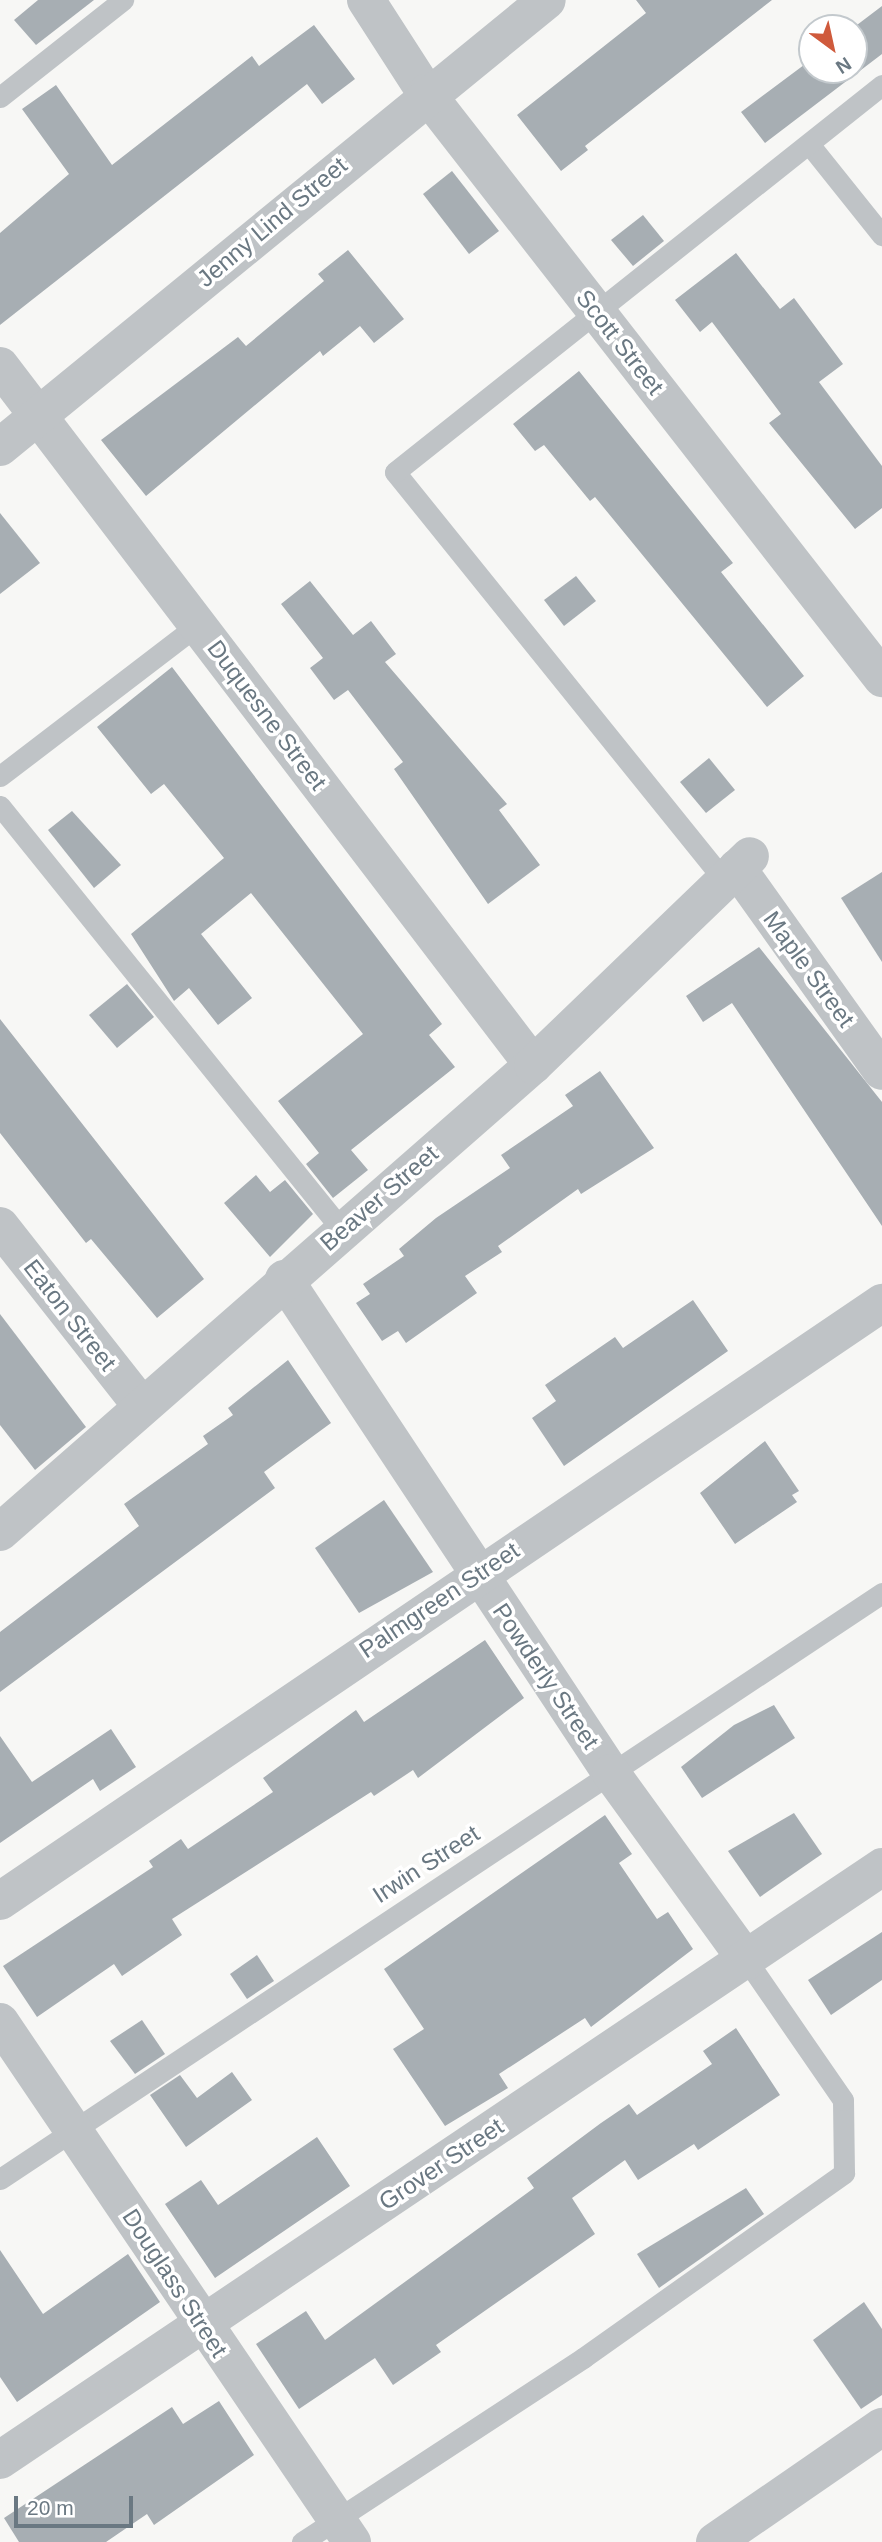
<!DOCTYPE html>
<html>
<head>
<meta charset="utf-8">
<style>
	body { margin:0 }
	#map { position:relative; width:882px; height:2542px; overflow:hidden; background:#f7f7f5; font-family:Helvetica,sans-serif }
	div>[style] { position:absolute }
	.building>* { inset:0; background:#a7aeb3 }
	.service>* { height:21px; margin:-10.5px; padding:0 10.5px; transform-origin:10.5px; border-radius:10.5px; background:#bfc3c6 }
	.minor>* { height:38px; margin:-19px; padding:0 19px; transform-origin:19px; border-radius:19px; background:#bfc3c6 }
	span { translate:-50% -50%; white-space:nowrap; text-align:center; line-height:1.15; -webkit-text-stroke:7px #fff; paint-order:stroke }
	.street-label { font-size:24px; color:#6a7882 }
	.north { position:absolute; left:798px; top:14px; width:70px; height:70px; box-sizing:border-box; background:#fff; border:2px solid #c3c9cd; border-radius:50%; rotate:147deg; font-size:19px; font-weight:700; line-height:28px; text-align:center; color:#6a7882 }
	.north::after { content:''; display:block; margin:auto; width:24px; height:32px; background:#cf5a3c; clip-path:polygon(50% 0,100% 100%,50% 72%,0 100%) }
	.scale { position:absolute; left:14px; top:2496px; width:119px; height:32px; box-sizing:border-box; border:4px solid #6a7882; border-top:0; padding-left:9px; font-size:21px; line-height:24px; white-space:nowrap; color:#6a7882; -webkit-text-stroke:5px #fff; paint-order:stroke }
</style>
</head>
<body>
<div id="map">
	<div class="building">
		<div style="clip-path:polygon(38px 0,94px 0,36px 45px,14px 20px)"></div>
		<div style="clip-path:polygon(636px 0,772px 0,585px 146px,588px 150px,561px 171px,517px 115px,646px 13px)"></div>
		<div style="clip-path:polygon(882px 6px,882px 54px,765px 143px,741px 112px,812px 59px,812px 70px,854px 70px,853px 28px)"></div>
		<div style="clip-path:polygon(314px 25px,355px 79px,322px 104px,307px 84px,0 325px,0 233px,69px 174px,22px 109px,56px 85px,112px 165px,252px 56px,259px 66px)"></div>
		<div style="clip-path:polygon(452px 171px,499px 231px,469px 254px,423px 194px)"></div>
		<div style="clip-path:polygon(643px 215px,664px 241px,633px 266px,611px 240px)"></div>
		<div style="clip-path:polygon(348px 250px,404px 319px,374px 343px,360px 326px,323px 356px,320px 351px,146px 496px,101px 440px,238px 337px,246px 346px,324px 281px,318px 274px)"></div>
		<div style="clip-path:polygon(736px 253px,780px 309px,794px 298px,843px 364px,819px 382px,882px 466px,882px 508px,855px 529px,769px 423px,781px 414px,712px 322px,700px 332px,675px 300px)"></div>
		<div style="clip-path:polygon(579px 371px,733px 563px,721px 572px,804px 676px,767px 707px,595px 497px,590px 501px,544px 445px,535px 451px,513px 424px)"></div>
		<div style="clip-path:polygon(0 513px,40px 563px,0 594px)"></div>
		<div style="clip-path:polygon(576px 576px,596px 601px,564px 626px,544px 600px)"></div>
		<div style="clip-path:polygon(310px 581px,353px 635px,371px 621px,396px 654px,385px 662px,507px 804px,499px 810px,540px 865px,488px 904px,394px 769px,403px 762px,348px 690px,334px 700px,310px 668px,323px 658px,281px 604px)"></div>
		<div style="clip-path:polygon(172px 667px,442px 1024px,429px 1035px,455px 1067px,351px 1150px,368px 1170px,333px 1198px,306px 1164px,319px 1153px,278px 1101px,363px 1034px,251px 893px,201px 934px,252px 998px,218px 1025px,189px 988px,174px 1001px,131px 934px,224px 858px,164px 784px,151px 794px,97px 727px)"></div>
		<div style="clip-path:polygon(709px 758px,735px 790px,706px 813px,680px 782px)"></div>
		<div style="clip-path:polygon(72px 811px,121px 865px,94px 888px,48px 830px)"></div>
		<div style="clip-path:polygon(882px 872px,882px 962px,841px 898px)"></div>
		<div style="clip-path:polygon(759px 947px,882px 1102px,882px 1226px,732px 1003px,703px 1022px,686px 996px)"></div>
		<div style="clip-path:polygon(127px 984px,154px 1017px,117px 1048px,89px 1015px)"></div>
		<div style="clip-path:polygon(0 1019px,204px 1279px,157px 1318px,91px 1239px,86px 1243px,0 1133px)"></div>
		<div style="clip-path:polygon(600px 1071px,654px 1148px,581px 1194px,578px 1189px,498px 1246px,502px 1252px,465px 1276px,477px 1293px,406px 1343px,398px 1331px,382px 1341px,356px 1303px,370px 1294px,363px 1284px,404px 1256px,399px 1249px,436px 1218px,510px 1168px,501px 1155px,573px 1106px,565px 1095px)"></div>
		<div style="clip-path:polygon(256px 1175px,270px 1192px,285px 1180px,313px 1214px,270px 1257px,224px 1203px)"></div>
		<div style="clip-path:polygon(693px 1300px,728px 1351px,564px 1466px,532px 1418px,556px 1401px,545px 1385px,615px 1337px,623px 1348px)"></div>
		<div style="clip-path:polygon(0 1314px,86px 1427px,35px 1470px,0 1425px)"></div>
		<div style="clip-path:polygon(288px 1360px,331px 1423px,264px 1472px,275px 1488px,0 1692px,0 1632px,139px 1526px,124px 1504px,208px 1444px,203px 1436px,233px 1415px,228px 1408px)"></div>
		<div style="clip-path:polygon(765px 1441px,799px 1491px,792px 1495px,797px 1502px,735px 1544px,700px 1493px)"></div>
		<div style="clip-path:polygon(384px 1500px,433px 1572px,359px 1613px,315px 1548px)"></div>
		<div style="clip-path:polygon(485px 1640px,524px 1698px,418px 1778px,413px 1770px,374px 1796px,371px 1792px,172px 1919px,182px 1935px,122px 1976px,114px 1964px,37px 2017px,3px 1966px,153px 1867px,149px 1861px,181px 1839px,188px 1849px,273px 1792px,263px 1778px,356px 1710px,364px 1722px)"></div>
		<div style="clip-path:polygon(774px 1705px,795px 1738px,702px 1798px,681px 1767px,734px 1725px)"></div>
		<div style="clip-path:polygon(111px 1729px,136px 1767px,100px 1791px,93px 1779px,0 1843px,0 1736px,32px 1782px)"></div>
		<div style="clip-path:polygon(794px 1813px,822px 1854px,760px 1897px,728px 1851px)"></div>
		<div style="clip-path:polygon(605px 1815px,632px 1854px,619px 1863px,657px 1919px,668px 1912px,693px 1949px,591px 2027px,585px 2018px,499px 2074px,508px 2088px,445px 2126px,393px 2049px,424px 2029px,384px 1969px)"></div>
		<div style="clip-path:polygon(882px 1932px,882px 1980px,831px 2015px,808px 1980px)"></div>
		<div style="clip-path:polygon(257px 1955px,274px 1981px,247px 1999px,230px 1974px)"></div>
		<div style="clip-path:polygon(142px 2020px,165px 2054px,135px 2074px,110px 2041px)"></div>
		<div style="clip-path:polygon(736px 2028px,780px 2095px,698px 2150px,694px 2144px,638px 2180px,625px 2160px,572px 2198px,595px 2234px,436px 2345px,441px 2352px,393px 2385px,375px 2358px,299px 2409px,256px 2344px,306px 2311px,325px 2340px,534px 2188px,527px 2178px,601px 2123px,629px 2104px,637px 2115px,712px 2064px,703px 2051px)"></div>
		<div style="clip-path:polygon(232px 2072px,252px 2100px,186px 2147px,150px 2095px,180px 2075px,197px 2098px)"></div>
		<div style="clip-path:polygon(317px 2137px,350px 2186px,215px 2278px,165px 2204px,201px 2180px,218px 2205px)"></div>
		<div style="clip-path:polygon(746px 2188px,764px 2214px,659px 2288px,637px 2254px)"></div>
		<div style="clip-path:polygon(0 2250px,43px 2314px,128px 2254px,160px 2302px,17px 2402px,0 2377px)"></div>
		<div style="clip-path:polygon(864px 2302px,882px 2329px,882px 2395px,861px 2409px,813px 2340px)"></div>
		<div style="clip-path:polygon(219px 2401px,254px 2455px,154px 2525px,147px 2514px,106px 2542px,19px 2542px,4px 2518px,172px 2407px,183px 2424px)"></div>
	</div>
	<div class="service">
		<div style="left:0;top:97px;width:157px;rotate:-38.3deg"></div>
		<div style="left:809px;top:144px;width:117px;rotate:51.3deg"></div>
		<div style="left:0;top:776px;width:250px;rotate:-37.4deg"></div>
		<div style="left:0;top:806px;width:545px;rotate:51.11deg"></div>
		<div style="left:724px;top:880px;width:524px;rotate:-128.88deg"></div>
		<div style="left:395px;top:472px;width:622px;rotate:-38.47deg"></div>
		<div style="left:0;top:2179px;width:1059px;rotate:-33.6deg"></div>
		<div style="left:302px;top:2542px;width:336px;rotate:-33.2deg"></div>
		<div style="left:583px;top:2358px;width:320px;rotate:-35.3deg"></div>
		<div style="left:844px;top:2173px;width:73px;rotate:-90.8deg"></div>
		<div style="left:843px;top:2100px;width:169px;rotate:-124.6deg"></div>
	</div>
	<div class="minor">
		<div style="left:366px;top:0;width:111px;rotate:57.2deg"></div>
		<div style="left:426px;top:93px;width:742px;rotate:52.06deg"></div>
		<div style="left:0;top:366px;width:879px;rotate:52.67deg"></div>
		<div style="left:0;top:447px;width:706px;rotate:-39.26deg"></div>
		<div style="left:737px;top:868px;width:249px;rotate:54.5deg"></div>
		<div style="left:0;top:1226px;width:226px;rotate:51.8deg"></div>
		<div style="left:284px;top:1279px;width:592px;rotate:56.5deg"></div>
		<div style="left:611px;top:1773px;width:232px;rotate:54.1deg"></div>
		<div style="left:0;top:1532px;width:709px;rotate:-41.22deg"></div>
		<div style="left:533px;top:1065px;width:301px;rotate:-43.9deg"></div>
		<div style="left:0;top:1901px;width:1066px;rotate:-34.14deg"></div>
		<div style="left:0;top:2022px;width:628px;rotate:55.91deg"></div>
		<div style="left:0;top:2460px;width:1063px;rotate:-33.91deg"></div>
		<div style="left:715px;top:2542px;width:203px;rotate:-34.6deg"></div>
	</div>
	<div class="street-label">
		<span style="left:272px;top:222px;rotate:-40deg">Jenny Lind Street</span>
		<span style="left:620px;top:342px;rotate:52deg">Scott Street</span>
		<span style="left:267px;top:715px;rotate:53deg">Duquesne Street</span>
		<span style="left:809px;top:969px;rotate:54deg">Maple Street</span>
		<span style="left:379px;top:1198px;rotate:-41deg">Beaver Street</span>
		<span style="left:70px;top:1315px;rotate:52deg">Eaton Street</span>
		<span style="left:439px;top:1600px;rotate:-34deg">Palmgreen Street</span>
		<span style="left:546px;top:1676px;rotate:56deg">Powderly Street</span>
		<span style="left:426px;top:1864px;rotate:-33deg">Irwin Street</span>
		<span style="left:441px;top:2164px;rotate:-34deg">Grover Street</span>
		<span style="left:175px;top:2283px;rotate:57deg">Douglass Street</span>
	</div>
	<div class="north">N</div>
	<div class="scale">20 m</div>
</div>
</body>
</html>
